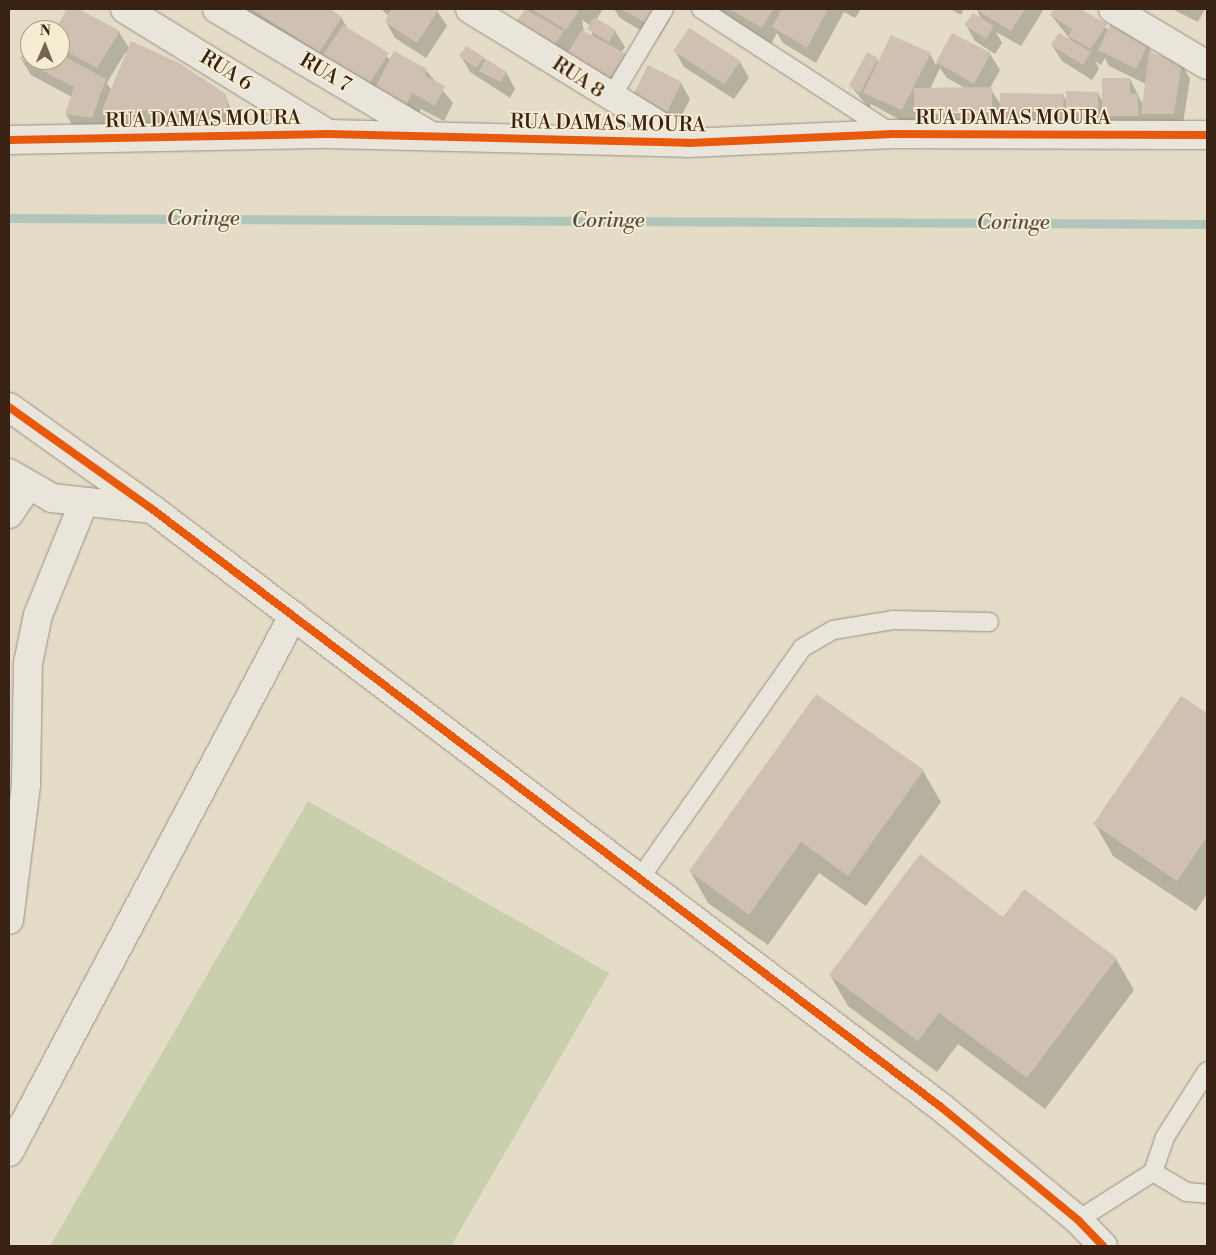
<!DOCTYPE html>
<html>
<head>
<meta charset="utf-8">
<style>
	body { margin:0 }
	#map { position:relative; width:1216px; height:1255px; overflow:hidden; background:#e4dcc7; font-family:"Libre Bodoni",serif }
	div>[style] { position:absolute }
	.green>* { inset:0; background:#c9cfac }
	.shadow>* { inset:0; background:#0003 }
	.stream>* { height:9px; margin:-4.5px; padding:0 4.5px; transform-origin:4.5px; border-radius:4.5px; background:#b1c6ba }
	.building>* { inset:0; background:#cfc0b1 }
	.roads { filter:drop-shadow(0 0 1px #989083) drop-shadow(0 0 1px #989083) }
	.lane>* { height:18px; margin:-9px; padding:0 9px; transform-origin:9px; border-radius:9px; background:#e9e5db }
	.street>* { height:28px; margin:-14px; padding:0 14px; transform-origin:14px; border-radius:14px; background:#e9e5db }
	.cycleway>* { height:8px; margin:-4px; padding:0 4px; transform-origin:4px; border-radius:4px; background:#e8590c }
	span { translate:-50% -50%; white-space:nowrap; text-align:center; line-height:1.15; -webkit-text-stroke:4px #f6ecd2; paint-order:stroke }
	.street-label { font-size:20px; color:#392113 }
	.water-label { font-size:21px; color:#565044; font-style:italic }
	.frame { position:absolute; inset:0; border:10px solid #392113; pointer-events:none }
	.north { position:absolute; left:20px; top:20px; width:50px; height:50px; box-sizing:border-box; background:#f6ecd2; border:1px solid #aa9b86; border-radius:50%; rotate:1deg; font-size:14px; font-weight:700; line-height:20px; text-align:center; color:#392113 }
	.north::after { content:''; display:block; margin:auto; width:18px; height:22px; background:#756252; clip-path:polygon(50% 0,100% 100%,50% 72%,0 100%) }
</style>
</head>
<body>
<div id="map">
	<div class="green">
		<div style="clip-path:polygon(308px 801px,609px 973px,451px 1246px,50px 1246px)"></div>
	</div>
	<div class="shadow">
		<div style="clip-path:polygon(evenodd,68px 9px,119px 32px,129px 48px,225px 95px,236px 122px,112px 125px,107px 116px,101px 133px,75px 130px,66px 114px,72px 97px,31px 75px,21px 59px,30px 44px,30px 60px,60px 60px,57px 30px,68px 9px,125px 53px,127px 53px,111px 90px,107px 83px,125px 53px)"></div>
		<div style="clip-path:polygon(237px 9px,328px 9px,341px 17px,349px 31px,391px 60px,426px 70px,453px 103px,444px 121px,421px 109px,414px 122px)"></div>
		<div style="clip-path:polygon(381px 9px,436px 9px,447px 26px,426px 58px,395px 38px,386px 22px,390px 17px)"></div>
		<div style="clip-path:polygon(evenodd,524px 9px,603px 9px,596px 20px,615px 31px,625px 47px,621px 53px,635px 71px,617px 98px,562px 63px,524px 9px,582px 20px,590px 25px,593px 37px,584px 32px,582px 20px)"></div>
		<div style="clip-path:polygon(614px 9px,664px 9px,670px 19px,657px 40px,620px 18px)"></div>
		<div style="clip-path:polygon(714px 9px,861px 9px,855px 18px,844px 12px,816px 63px,783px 43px,777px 33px,771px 44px)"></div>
		<div style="clip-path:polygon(950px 9px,964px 9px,961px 15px)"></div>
		<div style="clip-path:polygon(977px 9px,1044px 9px,1021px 46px,996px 32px,1002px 43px,995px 54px,975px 41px,966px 25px,981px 20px)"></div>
		<div style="clip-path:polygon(evenodd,1055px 9px,1078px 9px,1109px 30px,1147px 45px,1152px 53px,1181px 63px,1190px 79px,1182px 130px,1152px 130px,1146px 120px,1147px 132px,1011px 127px,1001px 110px,1001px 127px,925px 128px,917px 115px,911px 126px,871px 104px,869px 108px,850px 85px,877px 59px,879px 63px,930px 54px,936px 65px,953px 34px,990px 54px,1000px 70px,990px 88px,1001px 105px,1063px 95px,1067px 102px,1098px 93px,1103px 102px,1130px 79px,1144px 107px,1146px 84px,1109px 66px,1105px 58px,1101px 65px,1095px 61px,1099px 69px,1092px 80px,1062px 61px,1052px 45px,1073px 43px,1051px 15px,1055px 9px,940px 68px,947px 78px,965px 88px,930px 89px,940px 68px,1055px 9px,998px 110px,998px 112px,923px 114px,923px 111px,998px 110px)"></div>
		<div style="clip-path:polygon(1172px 9px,1205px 9px,1198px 22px)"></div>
		<div style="clip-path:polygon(675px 51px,740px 62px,749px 78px,734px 99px,684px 67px)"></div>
		<div style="clip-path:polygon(461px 56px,483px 58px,506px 72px,515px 89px,510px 98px,470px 72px)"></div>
		<div style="clip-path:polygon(681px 83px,690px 99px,676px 127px,635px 95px)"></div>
		<div style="clip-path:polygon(1181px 697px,1207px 715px,1207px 894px,1196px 911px,1113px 856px,1095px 824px)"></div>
		<div style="clip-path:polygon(923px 771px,941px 802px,866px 906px,819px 873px,768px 945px,708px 903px,690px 871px)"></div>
		<div style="clip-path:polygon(1003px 918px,1116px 959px,1134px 990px,1045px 1109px,958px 1044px,937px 1072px,848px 1006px,830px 975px)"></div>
	</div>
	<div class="stream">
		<div style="left:9px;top:218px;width:1198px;rotate:0.29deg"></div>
	</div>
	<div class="building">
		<div style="clip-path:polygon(67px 9px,79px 9px,120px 31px,97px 68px,60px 48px,60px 30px,55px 30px)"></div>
		<div style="clip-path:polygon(252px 9px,330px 9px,342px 17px,319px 53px)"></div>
		<div style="clip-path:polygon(391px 9px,439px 9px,417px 43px,385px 22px)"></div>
		<div style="clip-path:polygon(525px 9px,564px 31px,552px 48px,514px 25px)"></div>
		<div style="clip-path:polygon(532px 9px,574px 9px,579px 11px,566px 30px)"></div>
		<div style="clip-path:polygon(621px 9px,657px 9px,648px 24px)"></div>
		<div style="clip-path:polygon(730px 9px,773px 9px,762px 28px)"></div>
		<div style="clip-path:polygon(782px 9px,828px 9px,807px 48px,772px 27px)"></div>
		<div style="clip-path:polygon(975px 9px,1025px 9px,1011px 31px)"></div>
		<div style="clip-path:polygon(1054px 9px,1080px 9px,1107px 24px,1091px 49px,1068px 36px,1072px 29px,1050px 15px)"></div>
		<div style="clip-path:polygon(973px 13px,994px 26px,986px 39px,964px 25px)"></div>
		<div style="clip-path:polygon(594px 17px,616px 30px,609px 42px,587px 29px)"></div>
		<div style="clip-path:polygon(343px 25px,389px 53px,369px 84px,323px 55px)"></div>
		<div style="clip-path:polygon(1110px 25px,1148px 44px,1136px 69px,1098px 50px)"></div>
		<div style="clip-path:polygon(689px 28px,741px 61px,724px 84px,673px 51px)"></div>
		<div style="clip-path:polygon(582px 30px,626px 54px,608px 83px,565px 57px)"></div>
		<div style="clip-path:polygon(952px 33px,991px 53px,974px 84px,936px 62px)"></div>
		<div style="clip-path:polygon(1059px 33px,1091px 52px,1083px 65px,1051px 45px)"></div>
		<div style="clip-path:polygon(891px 35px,931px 53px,902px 110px,863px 93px)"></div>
		<div style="clip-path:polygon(131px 41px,179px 63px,226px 94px,228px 106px,217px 112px,102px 110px)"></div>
		<div style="clip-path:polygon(30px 42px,30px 60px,60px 60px,60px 54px,106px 79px,92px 118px,65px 114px,74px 87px,20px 59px)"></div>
		<div style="clip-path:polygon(466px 46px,484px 57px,476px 68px,459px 56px)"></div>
		<div style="clip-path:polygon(394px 51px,427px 69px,425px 76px,445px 86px,435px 106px,412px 93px,405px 107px,374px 90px)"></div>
		<div style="clip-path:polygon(867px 52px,878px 58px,860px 93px,849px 86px)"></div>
		<div style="clip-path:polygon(1149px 52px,1182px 62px,1174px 114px,1141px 114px)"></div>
		<div style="clip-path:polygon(486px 59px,507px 72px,500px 82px,479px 71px)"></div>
		<div style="clip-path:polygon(648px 65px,682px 82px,667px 112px,633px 95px)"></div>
		<div style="clip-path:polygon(1102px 78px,1130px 78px,1130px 94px,1137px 94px,1139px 116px,1102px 116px)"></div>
		<div style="clip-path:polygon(992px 87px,992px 111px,914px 112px,914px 88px)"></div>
		<div style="clip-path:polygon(1066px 91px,1098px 92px,1098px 114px,1066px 113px)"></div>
		<div style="clip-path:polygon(1000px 93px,1064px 94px,1063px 112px,1000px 112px)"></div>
		<div style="clip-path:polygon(816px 694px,924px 770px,848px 876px,801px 842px,749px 915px,689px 871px)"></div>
		<div style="clip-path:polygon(1181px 696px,1207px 713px,1207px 837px,1177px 881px,1093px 824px)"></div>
		<div style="clip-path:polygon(920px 854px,1003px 917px,1024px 889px,1117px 958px,1027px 1078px,939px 1013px,918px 1041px,829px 975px)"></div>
	</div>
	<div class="roads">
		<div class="lane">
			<div style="left:701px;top:9px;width:229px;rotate:33.1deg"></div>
			<div style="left:610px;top:99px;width:105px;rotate:-59deg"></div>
			<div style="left:640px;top:878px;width:281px;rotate:-54.8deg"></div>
			<div style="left:802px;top:648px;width:36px;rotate:-30deg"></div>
			<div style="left:833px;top:630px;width:62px;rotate:-9.3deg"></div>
			<div style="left:894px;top:620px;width:95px;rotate:1.2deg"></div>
			<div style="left:1153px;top:1172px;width:39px;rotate:31deg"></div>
			<div style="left:1186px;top:1192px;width:21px;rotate:5deg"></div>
			<div style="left:1078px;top:1220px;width:89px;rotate:-32.6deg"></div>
			<div style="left:1153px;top:1172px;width:37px;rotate:-71deg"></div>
			<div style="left:1165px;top:1137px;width:78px;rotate:-57.5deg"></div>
		</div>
		<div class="street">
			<div style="left:125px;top:9px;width:238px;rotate:31.6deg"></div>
			<div style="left:217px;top:9px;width:249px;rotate:30.7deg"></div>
			<div style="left:470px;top:9px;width:254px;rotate:31.6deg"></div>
			<div style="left:1113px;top:9px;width:109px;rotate:30.8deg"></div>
			<div style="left:9px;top:140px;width:319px;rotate:-1.1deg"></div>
			<div style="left:328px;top:134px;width:360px;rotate:1.4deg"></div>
			<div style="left:688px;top:143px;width:205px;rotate:-2.5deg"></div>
			<div style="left:893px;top:134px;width:314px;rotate:0.2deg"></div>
			<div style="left:9px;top:407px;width:176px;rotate:35.5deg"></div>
			<div style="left:152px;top:509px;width:990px;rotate:37.16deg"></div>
			<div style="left:941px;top:1107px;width:178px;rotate:39.5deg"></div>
			<div style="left:1078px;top:1220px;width:36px;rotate:46deg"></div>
			<div style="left:9px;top:473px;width:50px;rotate:30.2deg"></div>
			<div style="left:52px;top:498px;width:101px;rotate:6.3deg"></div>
			<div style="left:9px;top:514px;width:32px;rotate:-56deg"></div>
			<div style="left:9px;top:920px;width:136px;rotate:-82.8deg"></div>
			<div style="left:26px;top:785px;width:122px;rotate:-89.1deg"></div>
			<div style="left:28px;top:663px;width:49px;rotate:-78.2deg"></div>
			<div style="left:38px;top:615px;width:120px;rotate:-67.9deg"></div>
			<div style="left:9px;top:1152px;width:607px;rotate:-62.08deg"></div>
		</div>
	</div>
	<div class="cycleway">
		<div style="left:9px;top:140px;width:319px;rotate:-1.1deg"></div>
		<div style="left:328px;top:134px;width:360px;rotate:1.4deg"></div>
		<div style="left:688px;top:143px;width:205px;rotate:-2.5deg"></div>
		<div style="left:893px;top:134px;width:314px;rotate:0.2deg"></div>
		<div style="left:9px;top:407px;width:176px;rotate:35.5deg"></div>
		<div style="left:152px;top:509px;width:990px;rotate:37.16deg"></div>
		<div style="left:941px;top:1107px;width:178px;rotate:39.5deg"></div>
		<div style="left:1078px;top:1220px;width:36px;rotate:46deg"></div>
	</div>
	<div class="street-label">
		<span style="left:226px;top:71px;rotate:32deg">RUA 6</span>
		<span style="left:325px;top:73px;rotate:31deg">RUA 7</span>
		<span style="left:578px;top:78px;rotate:33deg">RUA 8</span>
		<span style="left:1013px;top:118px">RUA DAMAS MOURA</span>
		<span style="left:203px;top:120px;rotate:-1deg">RUA DAMAS MOURA</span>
		<span style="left:608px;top:124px;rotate:1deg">RUA DAMAS MOURA</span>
	</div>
	<div class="water-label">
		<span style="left:203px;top:219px">Coringe</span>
		<span style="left:608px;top:221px">Coringe</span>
		<span style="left:1013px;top:223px">Coringe</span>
	</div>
	<div class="frame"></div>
	<div class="north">N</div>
</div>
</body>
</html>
